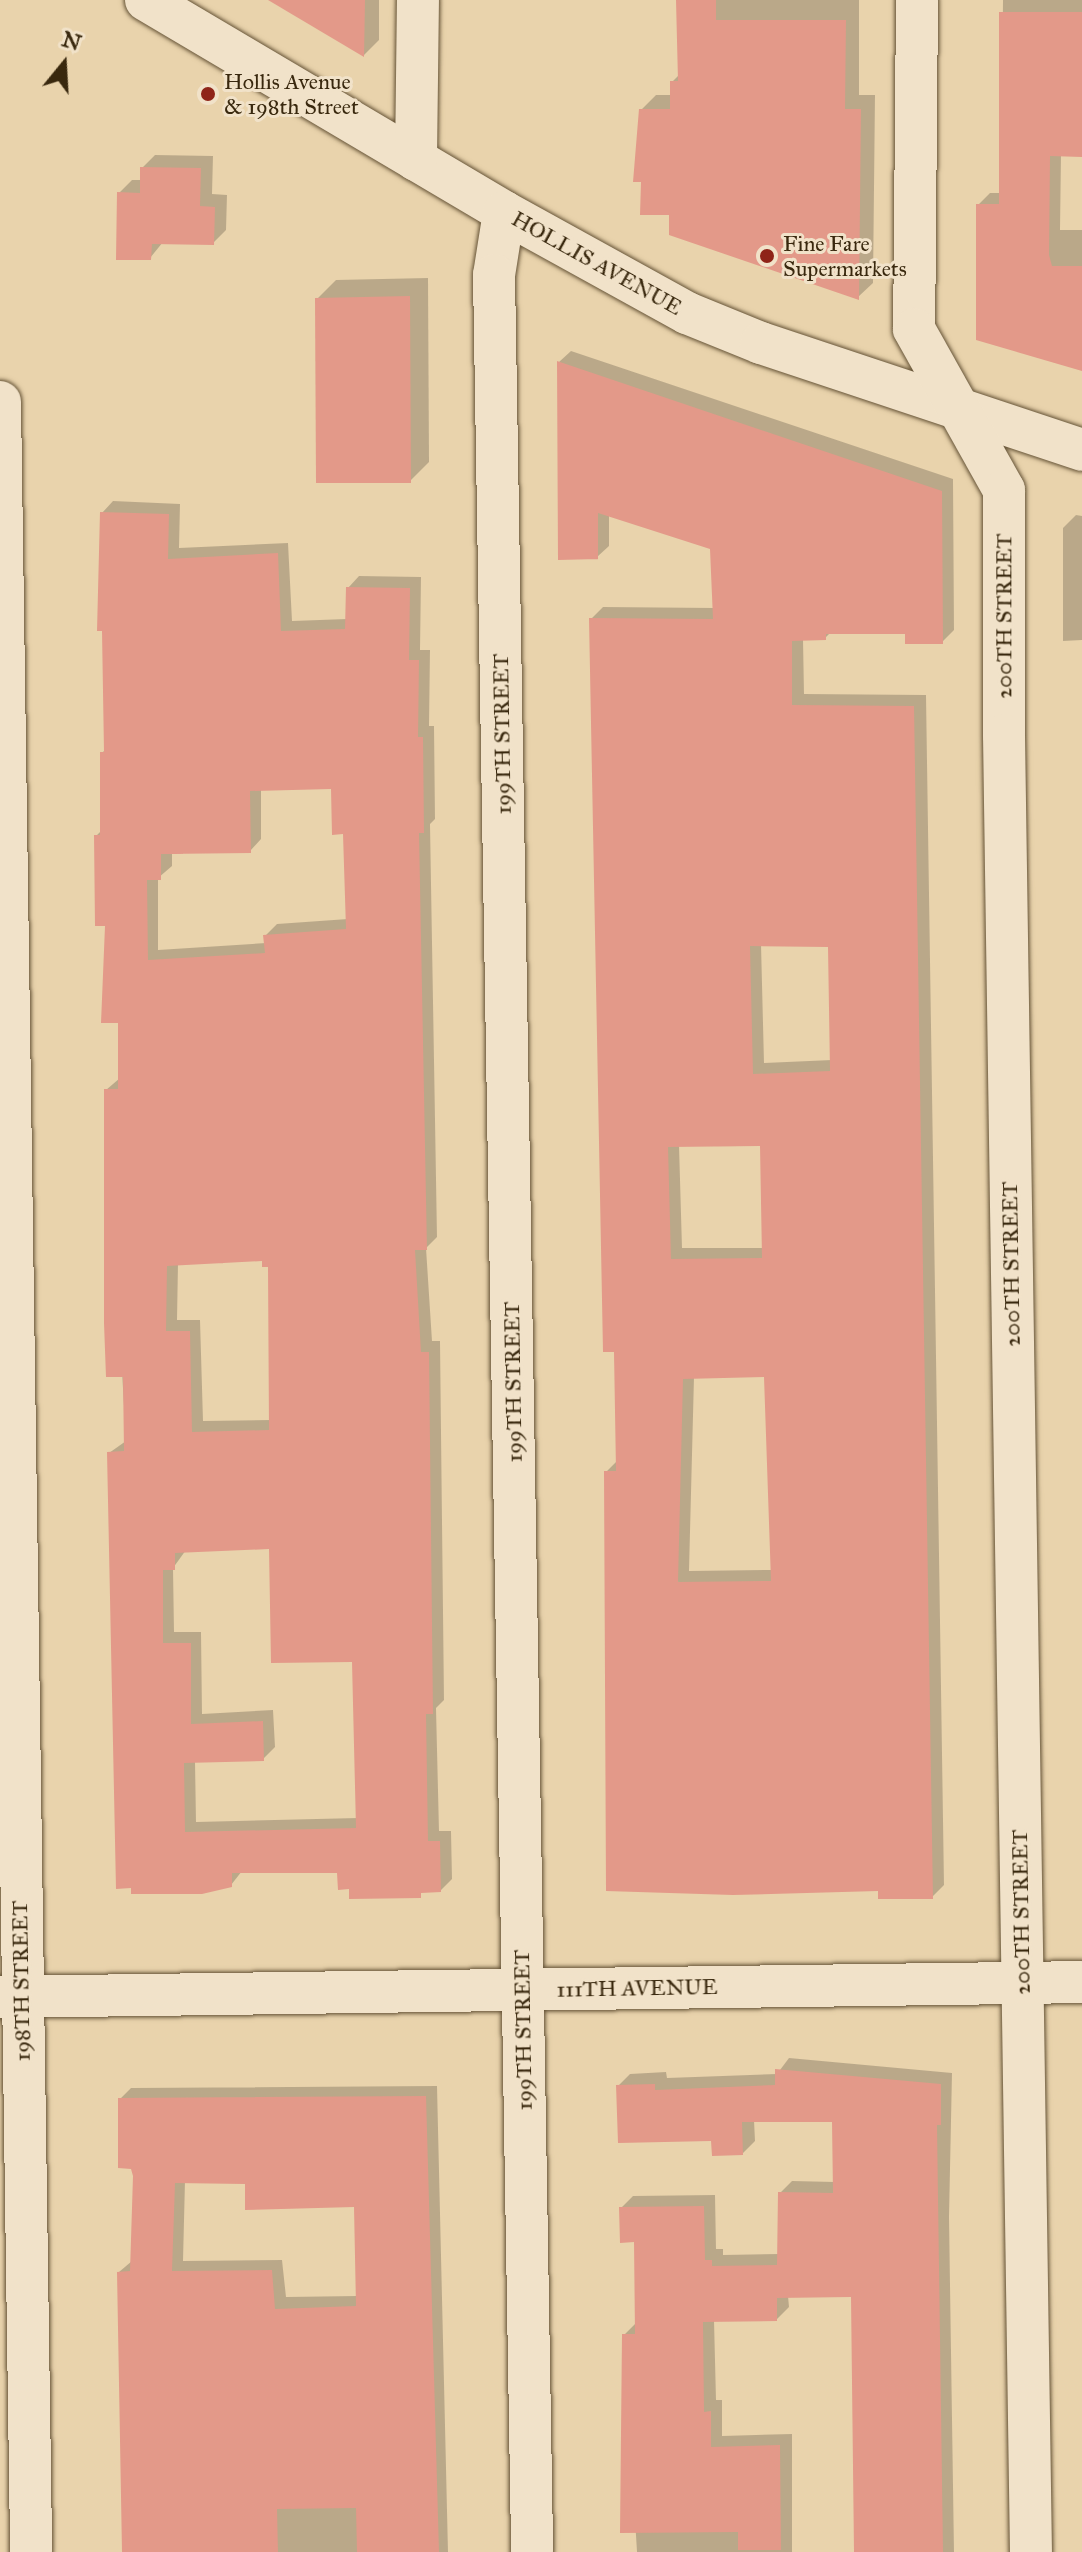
<!DOCTYPE html>
<html>
<head>
<meta charset="utf-8">
<style>
	body { margin:0 }
	#map { position:relative; width:1082px; height:2552px; overflow:hidden; background:#e9d3ac; font-family:"IM FELL Great Primer",serif }
	div>[style] { position:absolute }
	.shadow>* { inset:0; background:#0003 }
	.building>* { inset:0; background:#e39989 }
	.roads { filter:drop-shadow(0 0 2px #655336) drop-shadow(0 0 2px #655336) }
	.street>* { height:42px; margin:-21px; padding:0 21px; transform-origin:21px; border-radius:21px; background:#f1e2c9 }
	.dots>* { width:22px; height:22px; translate:-50% -50%; box-sizing:border-box; border:4px solid #f1e2c9; border-radius:50% }
	span { translate:-50% -50%; white-space:nowrap; text-align:center; line-height:1.15; -webkit-text-stroke:6px #f1e2c9; paint-order:stroke }
	.poi-label { font-size:22px; color:#39280e }
	.left { translate:0 -50%; text-align:left }
	.street-label { font-size:22px; color:#39280e }
	.north { position:absolute; left:24px; top:24px; width:80px; height:80px; -webkit-text-stroke:6px #f1e2c9; paint-order:stroke; rotate:18deg; font-size:22px; font-weight:700; line-height:32px; text-align:center; color:#39280e }
	.north::after { content:''; display:block; margin:auto; width:28px; height:36px; background:#39280e; clip-path:polygon(50% 0,100% 100%,50% 72%,0 100%) }
</style>
</head>
<body>
<div id="map">
	<div class="shadow">
		<div style="clip-path:polygon(272px 0,379px 0,379px 40px,364px 55px)"></div>
		<div style="clip-path:polygon(679px 0,859px 0,859px 95px,875px 95px,873px 283px,858px 297px,671px 213px,641px 110px,656px 95px,672px 95px,672px 82px,680px 74px)"></div>
		<div style="clip-path:polygon(1003px 0,1082px 0,1082px 155px,1061px 154px,1060px 230px,1082px 230px,1082px 369px,978px 205px,990px 193px,1001px 193px)"></div>
		<div style="clip-path:polygon(155px 155px,213px 156px,212px 194px,227px 195px,226px 230px,213px 243px,163px 242px,150px 258px,119px 193px,132px 180px,142px 180px,142px 168px)"></div>
		<div style="clip-path:polygon(428px 278px,429px 462px,410px 481px,317px 299px,336px 280px)"></div>
		<div style="clip-path:polygon(evenodd,571px 351px,953px 479px,954px 630px,942px 642px,907px 632px,831px 632px,825px 638px,803px 639px,804px 694px,926px 695px,944px 1885px,932px 1897px,880px 1889px,606px 1472px,618px 1460px,591px 619px,603px 607px,715px 608px,712px 548px,609px 515px,609px 546px,597px 557px,559px 362px,571px 351px,761px 944px,830px 945px,832px 1060px,764px 1063px,761px 944px,571px 351px,762px 1144px,764px 1248px,682px 1248px,679px 1145px,762px 1144px,571px 351px,766px 1375px,772px 1570px,689px 1571px,694px 1377px,766px 1375px)"></div>
		<div style="clip-path:polygon(evenodd,113px 501px,180px 504px,179px 548px,288px 543px,292px 621px,347px 619px,348px 588px,359px 576px,421px 577px,420px 650px,430px 650px,429px 726px,434px 726px,435px 819px,430px 824px,437px 1237px,426px 1248px,432px 1341px,440px 1341px,444px 1700px,436px 1708px,439px 1831px,451px 1831px,452px 1879px,440px 1891px,351px 1887px,339px 1871px,242px 1871px,231px 1885px,133px 1892px,109px 1453px,126px 1441px,106px 1090px,120px 1078px,120px 1021px,96px 836px,102px 830px,102px 753px,106px 749px,102px 513px,113px 501px,333px 787px,345px 832px,348px 919px,277px 924px,265px 936px,266px 943px,158px 950px,158px 878px,172px 866px,172px 852px,250px 851px,261px 839px,261px 788px,333px 787px,113px 501px,264px 1258px,270px 1265px,271px 1420px,203px 1421px,200px 1320px,177px 1320px,178px 1264px,264px 1258px,113px 501px,271px 1547px,354px 1660px,358px 1818px,196px 1822px,195px 1761px,263px 1759px,275px 1747px,273px 1710px,202px 1714px,201px 1632px,174px 1632px,173px 1568px,186px 1550px,271px 1547px)"></div>
		<div style="clip-path:polygon(1076px 515px,1082px 516px,1082px 640px,1063px 641px,1063px 528px)"></div>
		<div style="clip-path:polygon(789px 2058px,952px 2073px,949px 2217px,954px 2552px,856px 2552px,853px 2295px,788px 2296px,789px 2307px,777px 2319px,714px 2320px,716px 2400px,722px 2400px,722px 2436px,792px 2434px,792px 2552px,637px 2552px,624px 2335px,636px 2323px,636px 2240px,621px 2208px,633px 2196px,715px 2195px,716px 2249px,723px 2249px,723px 2255px,779px 2254px,780px 2193px,792px 2181px,835px 2182px,834px 2120px,754px 2120px,755px 2141px,743px 2153px,618px 2086px,630px 2074px,666px 2072px,667px 2078px,777px 2074px)"></div>
		<div style="clip-path:polygon(evenodd,437px 2086px,448px 2552px,123px 2552px,119px 2272px,132px 2261px,135px 2175px,120px 2099px,131px 2088px,437px 2086px,185px 2181px,247px 2182px,356px 2205px,357px 2296px,286px 2297px,282px 2260px,183px 2261px,185px 2181px)"></div>
	</div>
	<div class="building">
		<div style="clip-path:polygon(268px 0,365px 0,364px 57px)"></div>
		<div style="clip-path:polygon(676px 0,716px 0,716px 20px,846px 20px,845px 109px,861px 109px,859px 300px,669px 235px,669px 215px,640px 215px,641px 182px,633px 182px,639px 109px,670px 109px,670px 81px,678px 81px)"></div>
		<div style="clip-path:polygon(999px 12px,1082px 12px,1082px 157px,1050px 156px,1049px 255px,1052px 266px,1082px 266px,1082px 371px,976px 340px,976px 204px,999px 204px)"></div>
		<div style="clip-path:polygon(140px 167px,201px 168px,200px 206px,215px 207px,214px 245px,152px 244px,151px 260px,116px 260px,117px 192px,140px 193px)"></div>
		<div style="clip-path:polygon(410px 296px,411px 483px,316px 483px,315px 298px)"></div>
		<div style="clip-path:polygon(evenodd,557px 361px,942px 491px,943px 644px,905px 644px,905px 634px,826px 634px,826px 640px,792px 641px,792px 705px,914px 706px,933px 1899px,878px 1899px,878px 1891px,733px 1895px,606px 1891px,604px 1471px,616px 1471px,614px 1352px,603px 1352px,589px 618px,713px 619px,710px 549px,598px 513px,598px 559px,558px 560px,557px 361px,750px 946px,828px 947px,830px 1071px,753px 1074px,750px 946px,557px 361px,760px 1146px,762px 1258px,671px 1259px,668px 1147px,760px 1146px,557px 361px,764px 1377px,771px 1581px,678px 1582px,683px 1379px,764px 1377px)"></div>
		<div style="clip-path:polygon(evenodd,100px 512px,169px 514px,168px 559px,278px 553px,281px 631px,345px 629px,346px 587px,410px 588px,409px 660px,419px 660px,418px 737px,423px 737px,424px 833px,419px 833px,427px 1250px,415px 1250px,421px 1352px,429px 1352px,433px 1714px,426px 1714px,428px 1841px,440px 1841px,441px 1892px,421px 1893px,421px 1898px,349px 1899px,349px 1889px,338px 1890px,337px 1873px,232px 1873px,232px 1887px,202px 1894px,131px 1894px,131px 1888px,116px 1889px,107px 1452px,124px 1451px,123px 1377px,106px 1377px,104px 1323px,104px 1089px,118px 1089px,118px 1023px,101px 1023px,105px 926px,95px 926px,94px 835px,100px 835px,100px 752px,104px 752px,102px 631px,97px 631px,100px 512px,331px 789px,332px 835px,343px 834px,346px 929px,263px 935px,265px 953px,148px 960px,147px 880px,161px 880px,161px 854px,251px 853px,250px 791px,331px 789px,100px 512px,262px 1261px,262px 1267px,268px 1267px,269px 1430px,192px 1432px,190px 1331px,166px 1331px,167px 1266px,262px 1261px,100px 512px,269px 1549px,271px 1663px,352px 1662px,356px 1828px,185px 1832px,184px 1763px,264px 1761px,263px 1721px,191px 1724px,191px 1643px,163px 1643px,163px 1570px,175px 1570px,175px 1553px,269px 1549px)"></div>
		<div style="clip-path:polygon(775px 2069px,941px 2084px,941px 2125px,937px 2125px,943px 2552px,854px 2552px,851px 2297px,777px 2298px,777px 2321px,703px 2322px,704px 2412px,711px 2411px,711px 2447px,780px 2445px,781px 2550px,738px 2550px,738px 2532px,620px 2533px,622px 2334px,635px 2334px,634px 2242px,620px 2243px,619px 2207px,704px 2206px,705px 2260px,712px 2260px,712px 2266px,777px 2265px,778px 2192px,833px 2193px,832px 2122px,742px 2122px,743px 2155px,712px 2156px,711px 2141px,618px 2143px,616px 2085px,655px 2084px,655px 2090px,775px 2085px)"></div>
		<div style="clip-path:polygon(evenodd,426px 2096px,439px 2552px,357px 2552px,356px 2508px,277px 2509px,278px 2552px,122px 2552px,117px 2272px,130px 2271px,133px 2176px,131px 2169px,118px 2168px,118px 2098px,426px 2096px,175px 2183px,245px 2184px,245px 2210px,354px 2207px,356px 2306px,275px 2309px,272px 2270px,172px 2271px,175px 2183px)"></div>
	</div>
	<div class="roads">
		<div class="street">
			<div style="left:146px;top:0;width:416px;rotate:30.6deg"></div>
			<div style="left:504px;top:212px;width:209px;rotate:28.9deg"></div>
			<div style="left:687px;top:313px;width:80px;rotate:22.1deg"></div>
			<div style="left:761px;top:343px;width:338px;rotate:18.4deg"></div>
			<div style="left:917px;top:0;width:329px;rotate:90.5deg"></div>
			<div style="left:914px;top:329px;width:184px;rotate:60.8deg"></div>
			<div style="left:1004px;top:490px;width:245px;rotate:90deg"></div>
			<div style="left:1004px;top:735px;width:1817px;rotate:89.15deg"></div>
			<div style="left:416px;top:160px;width:160px;rotate:-89.3deg"></div>
			<div style="left:504px;top:212px;width:64px;rotate:99deg"></div>
			<div style="left:494px;top:275px;width:2277px;rotate:89.04deg"></div>
			<div style="left:0;top:402px;width:2150px;rotate:89.17deg"></div>
			<div style="left:0;top:1997px;width:1082px;rotate:-0.79deg"></div>
		</div>
	</div>
	<div class="dots">
		<div style="left:208px;top:94px;background:#8f2418"></div>
		<div style="left:767px;top:256px;background:#8f2418"></div>
	</div>
	<div class="poi-label">
		<span class="left" style="left:224px;top:94px">Hollis Avenue<br>&amp; 198th Street</span>
		<span class="left" style="left:783px;top:256px">Fine Fare<br>Supermarkets</span>
	</div>
	<div class="street-label">
		<span style="left:597px;top:263px;rotate:29deg">HOLLIS AVENUE</span>
		<span style="left:1004px;top:616px;rotate:-90deg">200TH STREET</span>
		<span style="left:502px;top:734px;rotate:-91deg">199TH STREET</span>
		<span style="left:1011px;top:1264px;rotate:-91deg">200TH STREET</span>
		<span style="left:513px;top:1382px;rotate:-91deg">199TH STREET</span>
		<span style="left:1021px;top:1912px;rotate:-91deg">200TH STREET</span>
		<span style="left:21px;top:1981px;rotate:-91deg">198TH STREET</span>
		<span style="left:637px;top:1988px;rotate:-1deg">111TH AVENUE</span>
		<span style="left:523px;top:2030px;rotate:-91deg">199TH STREET</span>
	</div>
	<div class="north">N</div>
</div>
</body>
</html>
